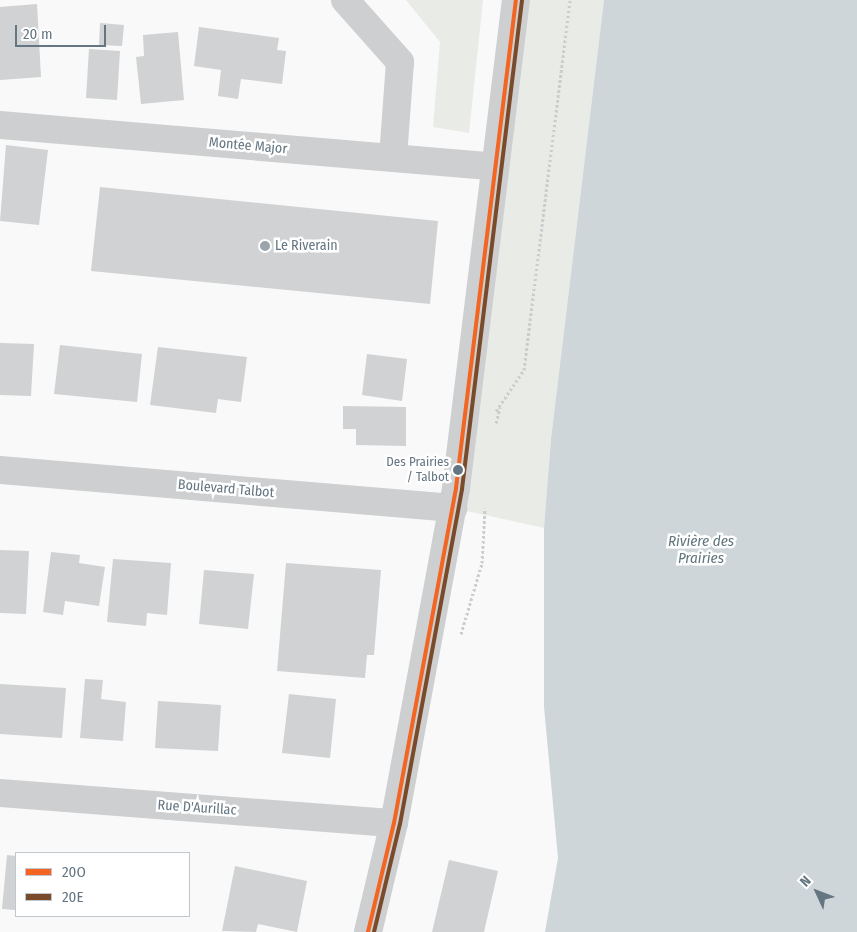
<!DOCTYPE html>
<html>
<head>
<meta charset="utf-8">
<style>
	body { margin:0 }
	#map { position:relative; width:857px; height:932px; overflow:hidden; background:#f9f9f9; font-family:"Fira Sans Condensed",sans-serif }
	div>[style] { position:absolute }
	.green>* { inset:0; background:#e8ebe6 }
	.water>* { inset:0; background:#ced6d9 }
	.building>* { inset:0; background:#d0d2d3 }
	.path>* { height:3px; margin-top:-1.5px; transform-origin:0; background:repeating-linear-gradient(90deg,#cbcccd 0 2.5px,transparent 0 5px) }
	.minor>* { height:28px; margin:-14px; padding:0 14px; transform-origin:14px; border-radius:14px; background:#cecfd0 }
	.bus-1>* { height:4px; margin:-2px; padding:0 2px; transform-origin:2px; border-radius:2px; background:#f26522 }
	.bus-2>* { height:4px; margin:-2px; padding:0 2px; transform-origin:2px; border-radius:2px; background:#7a4b2a }
	.dots>* { width:14px; height:14px; translate:-50% -50%; box-sizing:border-box; border:2px solid #fff; border-radius:50% }
	span { translate:-50% -50%; white-space:nowrap; text-align:center; line-height:1.15; -webkit-text-stroke:5px #fff; paint-order:stroke }
	.bus-label { font-size:13px; color:#657683 }
	.right { translate:-100% -50%; text-align:right }
	.street-label { font-size:14px; color:#657683 }
	.poi-label { font-size:14px; color:#657683 }
	.left { translate:0 -50%; text-align:left }
	.water-label { font-size:15px; color:#60757c; font-style:italic }
	.legend { position:absolute; left:15px; top:852px; width:175px; height:65px; box-sizing:border-box; background:#fff; border:1px solid #c1c8cd; margin:0; padding:6px 9px; list-style:none; font-size:15px; color:#657683 }
	.legend li { display:flex; align-items:center; gap:10px; height:25px }
	.legend b { width:25px; border:1px solid #c1c8cd }
	.north { position:absolute; left:792px; top:867px; width:50px; height:50px; -webkit-text-stroke:4px #fff; paint-order:stroke; rotate:313deg; font-size:14px; font-weight:700; line-height:20px; text-align:center; color:#657683 }
	.north::after { content:''; display:block; margin:auto; width:18px; height:22px; background:#657683; clip-path:polygon(50% 0,100% 100%,50% 72%,0 100%) }
	.scale { position:absolute; left:15px; top:25px; width:91px; height:22px; box-sizing:border-box; border:2px solid #657683; border-top:0; padding-left:6px; font-size:15px; line-height:18px; white-space:nowrap; color:#657683; -webkit-text-stroke:4px #fff; paint-order:stroke }
</style>
</head>
<body>
<div id="map">
	<div class="green">
		<div style="clip-path:polygon(406px 0,483px 0,469px 133px,433px 127px,440px 42px)"></div>
		<div style="clip-path:polygon(516px 0,604px 0,551px 439px,544px 528px,453px 508px)"></div>
	</div>
	<div class="water">
		<div style="clip-path:polygon(604px 0,857px 0,857px 932px,545px 932px,558px 858px,544px 707px,544px 528px,551px 439px)"></div>
	</div>
	<div class="building">
		<div style="clip-path:polygon(37px 4px,41px 77px,0 80px,0 7px)"></div>
		<div style="clip-path:polygon(100px 23px,124px 25px,122px 46px,99px 45px)"></div>
		<div style="clip-path:polygon(199px 27px,279px 38px,277px 50px,286px 51px,282px 84px,241px 79px,238px 99px,218px 96px,221px 70px,194px 66px)"></div>
		<div style="clip-path:polygon(178px 32px,184px 100px,141px 104px,136px 57px,144px 56px,143px 35px)"></div>
		<div style="clip-path:polygon(89px 49px,120px 51px,117px 100px,86px 98px)"></div>
		<div style="clip-path:polygon(6px 145px,48px 150px,39px 225px,0 221px)"></div>
		<div style="clip-path:polygon(100px 187px,438px 221px,430px 304px,91px 271px)"></div>
		<div style="clip-path:polygon(0 343px,34px 344px,31px 396px,0 395px)"></div>
		<div style="clip-path:polygon(60px 345px,142px 354px,137px 402px,54px 394px)"></div>
		<div style="clip-path:polygon(158px 347px,247px 357px,241px 402px,218px 399px,216px 413px,150px 405px)"></div>
		<div style="clip-path:polygon(367px 354px,407px 359px,402px 401px,362px 395px)"></div>
		<div style="clip-path:polygon(343px 406px,406px 407px,406px 446px,356px 445px,356px 429px,343px 429px)"></div>
		<div style="clip-path:polygon(0 550px,29px 551px,26px 614px,0 613px)"></div>
		<div style="clip-path:polygon(51px 552px,80px 555px,79px 563px,105px 567px,99px 606px,65px 601px,63px 615px,43px 612px)"></div>
		<div style="clip-path:polygon(113px 559px,171px 563px,167px 615px,147px 613px,146px 626px,107px 622px)"></div>
		<div style="clip-path:polygon(286px 563px,381px 570px,374px 655px,367px 655px,365px 678px,277px 671px)"></div>
		<div style="clip-path:polygon(204px 570px,254px 574px,248px 629px,199px 624px)"></div>
		<div style="clip-path:polygon(85px 679px,103px 680px,101px 699px,126px 702px,123px 741px,80px 738px)"></div>
		<div style="clip-path:polygon(0 684px,66px 688px,62px 738px,0 734px)"></div>
		<div style="clip-path:polygon(289px 694px,336px 699px,330px 758px,282px 753px)"></div>
		<div style="clip-path:polygon(158px 701px,221px 705px,218px 751px,155px 748px)"></div>
		<div style="clip-path:polygon(7px 855px,16px 856px,16px 910px,2px 909px)"></div>
		<div style="clip-path:polygon(449px 860px,498px 871px,484px 932px,432px 932px)"></div>
		<div style="clip-path:polygon(235px 866px,307px 881px,297px 932px,258px 924px,256px 932px,222px 931px)"></div>
	</div>
	<div class="path">
		<div style="left:496px;top:411px;width:50px;rotate:-55.7deg"></div>
		<div style="left:524px;top:370px;width:373px;rotate:-82.9deg"></div>
		<div style="left:496px;top:423px;width:16px;rotate:-75deg"></div>
		<div style="left:461px;top:634px;width:74px;rotate:-73.5deg"></div>
		<div style="left:482px;top:563px;width:55px;rotate:-86.9deg"></div>
	</div>
	<div class="minor">
		<div style="left:345px;top:0;width:83px;rotate:48.4deg"></div>
		<div style="left:400px;top:62px;width:96px;rotate:94.2deg"></div>
		<div style="left:0;top:125px;width:497px;rotate:4.8deg"></div>
		<div style="left:0;top:470px;width:455px;rotate:4.8deg"></div>
		<div style="left:0;top:793px;width:395px;rotate:4.4deg"></div>
		<div style="left:368px;top:932px;width:112px;rotate:-76.6deg"></div>
		<div style="left:394px;top:823px;width:341px;rotate:-79.5deg"></div>
		<div style="left:456px;top:488px;width:492px;rotate:-83deg"></div>
	</div>
	<div class="bus-1">
		<div style="left:368px;top:932px;width:112px;rotate:-76.6deg"></div>
		<div style="left:394px;top:823px;width:341px;rotate:-79.5deg"></div>
		<div style="left:456px;top:488px;width:492px;rotate:-83deg"></div>
	</div>
	<div class="bus-2">
		<div style="left:374px;top:932px;width:111px;rotate:-76.5deg"></div>
		<div style="left:400px;top:824px;width:341px;rotate:-79.5deg"></div>
		<div style="left:462px;top:489px;width:492px;rotate:-83deg"></div>
	</div>
	<div class="dots">
		<div style="left:265px;top:246px;background:#99a4ac"></div>
		<div style="left:458px;top:470px;background:#657683"></div>
	</div>
	<div class="bus-label">
		<span class="right" style="left:449px;top:470px">Des Prairies<br>/ Talbot</span>
	</div>
	<div class="street-label">
		<span style="left:248px;top:146px;rotate:5deg">Montée Major</span>
		<span style="left:226px;top:489px;rotate:5deg">Boulevard Talbot</span>
		<span style="left:197px;top:808px;rotate:4deg">Rue D'Aurillac</span>
	</div>
	<div class="poi-label">
		<span class="left" style="left:275px;top:246px">Le Riverain</span>
	</div>
	<div class="water-label">
		<span style="left:701px;top:550px">Rivière des<br>Prairies</span>
	</div>
	<ul class="legend">
	<li><b style="height:6px;background:#f26522"></b>20O</li>
	<li><b style="height:6px;background:#7a4b2a"></b>20E</li>
	</ul>
	<div class="north">N</div>
	<div class="scale">20 m</div>
</div>
</body>
</html>
